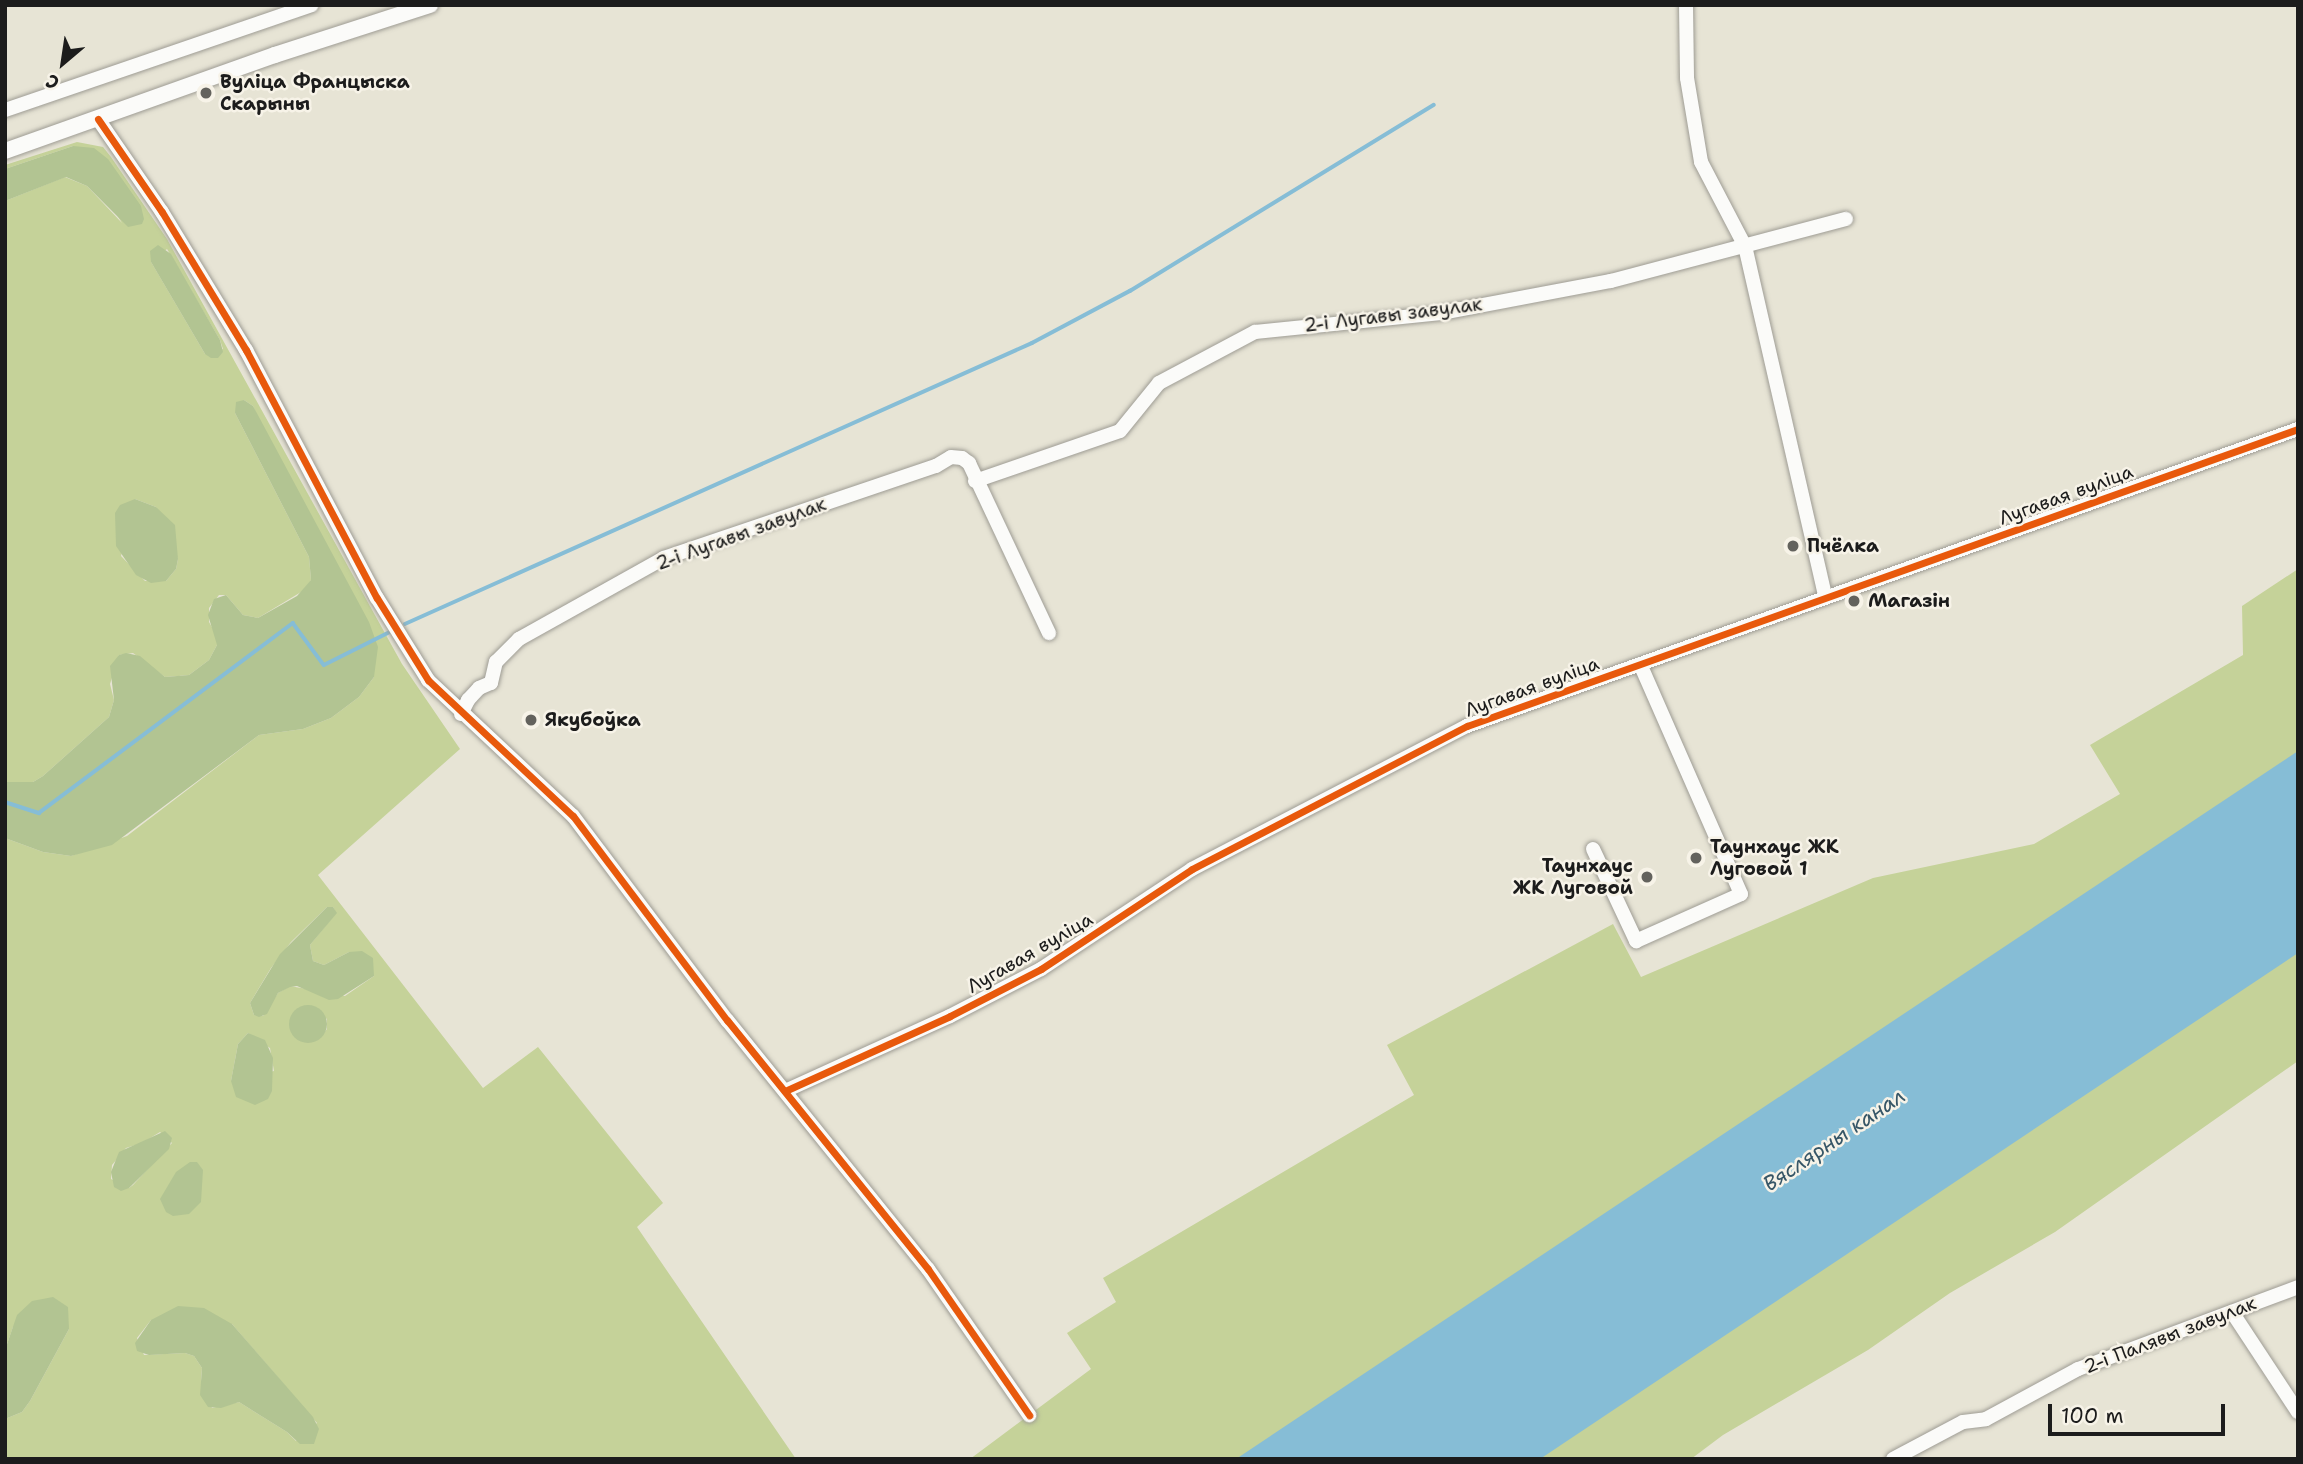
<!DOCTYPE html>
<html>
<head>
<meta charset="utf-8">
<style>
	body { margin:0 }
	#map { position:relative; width:2303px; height:1464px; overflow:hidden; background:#e7e4d5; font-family:"Shantell Sans",sans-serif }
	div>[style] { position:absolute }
	.green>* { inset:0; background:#c5d299 }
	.forest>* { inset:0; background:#b2c492 }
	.round { border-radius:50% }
	.water>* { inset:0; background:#86bdd6 }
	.stream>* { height:3.5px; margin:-1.75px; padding:0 1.75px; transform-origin:1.75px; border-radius:1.75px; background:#86bdd6 }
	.roads { filter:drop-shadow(0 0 2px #9e9c94) drop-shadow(0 0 2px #9e9c94) }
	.minor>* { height:14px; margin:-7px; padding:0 7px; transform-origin:7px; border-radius:7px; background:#fbfbf9 }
	.tertiary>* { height:16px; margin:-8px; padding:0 8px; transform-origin:8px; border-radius:8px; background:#fbfbf9 }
	.cycleway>* { height:7px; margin:-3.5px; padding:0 3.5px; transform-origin:3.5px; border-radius:3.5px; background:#e8590c }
	.dots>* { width:19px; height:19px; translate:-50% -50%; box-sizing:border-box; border:4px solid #f7f3e8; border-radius:50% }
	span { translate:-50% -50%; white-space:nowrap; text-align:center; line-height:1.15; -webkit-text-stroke:5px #f7f3e8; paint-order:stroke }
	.poi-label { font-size:19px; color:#1c1c1c; font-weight:700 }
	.left { translate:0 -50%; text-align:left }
	.right { translate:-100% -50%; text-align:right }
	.street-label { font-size:19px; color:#1c1c1c }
	.water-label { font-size:21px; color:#365667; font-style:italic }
	.frame { position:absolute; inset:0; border:7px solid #1c1c1c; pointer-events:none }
	.north { position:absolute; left:28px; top:28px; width:70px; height:70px; -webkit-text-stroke:5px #f7f3e8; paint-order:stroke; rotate:209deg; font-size:19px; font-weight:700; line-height:28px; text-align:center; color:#1c1c1c }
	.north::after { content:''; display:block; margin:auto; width:24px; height:32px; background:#1c1c1c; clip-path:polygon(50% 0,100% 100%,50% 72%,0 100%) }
	.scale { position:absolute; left:2048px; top:1404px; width:177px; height:32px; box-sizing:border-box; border:4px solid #1c1c1c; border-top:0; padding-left:9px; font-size:21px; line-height:24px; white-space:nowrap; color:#1c1c1c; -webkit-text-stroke:5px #f7f3e8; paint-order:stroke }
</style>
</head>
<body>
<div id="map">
	<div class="green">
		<div style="clip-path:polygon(evenodd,77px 142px,103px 147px,111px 157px,167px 239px,402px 664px,460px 749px,318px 875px,483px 1088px,538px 1047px,663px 1203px,637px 1227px,796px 1459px,5px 1459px,5px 1419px,22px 1412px,30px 1401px,69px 1329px,13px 1327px,5px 1350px,5px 838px,43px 852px,71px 856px,127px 836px,259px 735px,303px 729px,331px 718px,359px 697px,374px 677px,253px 406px,244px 400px,235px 413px,309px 557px,311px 580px,306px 589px,258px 618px,243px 615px,226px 595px,219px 595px,209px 608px,209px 622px,218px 638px,217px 645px,209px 660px,189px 675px,165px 677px,133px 653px,119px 655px,110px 684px,114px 700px,109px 717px,43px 776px,33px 782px,5px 782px,5px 201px,65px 177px,87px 186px,122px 223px,73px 146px,5px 169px,5px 165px,77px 142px,167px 249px,220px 340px,223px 349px,205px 354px,154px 267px,151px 262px,167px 249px,77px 142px,135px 499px,156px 507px,178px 559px,176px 569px,166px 581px,145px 581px,121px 556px,135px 499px,77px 142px,327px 907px,333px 907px,336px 913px,310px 945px,313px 961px,324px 965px,349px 952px,374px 976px,345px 996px,290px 986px,278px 993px,263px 1016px,254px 1015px,250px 1003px,271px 968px,291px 942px,327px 907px,77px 142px,300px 1007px,310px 1007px,327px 1019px,327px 1029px,320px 1038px,315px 1041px,300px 1007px,77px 142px,248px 1033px,270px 1048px,274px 1071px,231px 1081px,238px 1044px,248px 1033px,77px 142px,160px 1132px,172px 1143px,133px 1185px,129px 1188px,111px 1179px,112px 1165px,126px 1148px,142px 1143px,160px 1132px,77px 142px,151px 1320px,232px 1324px,317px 1423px,296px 1441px,287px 1432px,239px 1402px,212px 1408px,201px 1380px,202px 1368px,194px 1356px,185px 1353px,144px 1355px,137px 1338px,151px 1320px)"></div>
		<div style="clip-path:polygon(2298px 569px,2298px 1061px,2055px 1232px,1950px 1293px,1868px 1350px,1723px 1435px,1691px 1459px,970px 1459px,1091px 1369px,1067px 1333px,1116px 1302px,1103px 1278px,1414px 1095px,1387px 1045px,1613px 924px,1641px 977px,1873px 878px,2034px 844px,2120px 794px,2090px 745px,2243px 655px,2242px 606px)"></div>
	</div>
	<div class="forest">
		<div style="clip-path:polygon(73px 146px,94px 148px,108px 159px,141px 206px,144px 219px,142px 224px,128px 227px,87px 186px,66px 177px,5px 201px,5px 169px)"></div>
		<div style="clip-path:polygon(158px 245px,171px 254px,220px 340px,223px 352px,218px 358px,211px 358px,205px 354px,151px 262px,150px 251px)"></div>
		<div style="clip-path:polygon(244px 400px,253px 406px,369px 622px,378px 647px,374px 677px,359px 697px,331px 718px,303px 729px,259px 735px,112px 845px,71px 856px,43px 852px,5px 838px,5px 782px,33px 782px,43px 776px,109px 717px,114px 700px,110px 666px,119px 655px,126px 653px,140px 656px,165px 677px,189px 675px,209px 660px,217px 645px,208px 615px,214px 599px,226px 595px,243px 615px,258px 618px,297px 596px,311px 580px,309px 557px,235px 413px,236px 402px)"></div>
		<div style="clip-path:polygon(135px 499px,156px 507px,175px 525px,178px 559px,176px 569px,166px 581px,151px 583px,136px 575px,116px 546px,115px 513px,120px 505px)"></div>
		<div style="clip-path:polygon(327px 907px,333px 907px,337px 913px,310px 945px,313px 961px,324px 965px,349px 952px,362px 951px,373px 958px,374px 976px,338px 999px,329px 1000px,297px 986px,290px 987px,278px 993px,267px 1014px,259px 1017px,254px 1015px,250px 1003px,280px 954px)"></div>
		<div class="round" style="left:289px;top:1005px;width:38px;height:38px"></div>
		<div style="clip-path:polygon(248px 1033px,265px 1040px,273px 1058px,272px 1091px,268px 1099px,255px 1105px,236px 1097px,231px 1081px,238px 1044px)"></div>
		<div style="clip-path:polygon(165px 1131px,172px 1138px,169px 1149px,129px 1188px,121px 1191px,114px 1187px,111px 1172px,119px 1152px)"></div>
		<div style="clip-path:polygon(190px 1162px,197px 1162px,203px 1170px,201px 1202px,189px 1214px,173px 1216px,166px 1212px,160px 1199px,176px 1172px)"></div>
		<div style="clip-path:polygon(53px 1297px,68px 1307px,69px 1329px,30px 1401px,22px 1412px,5px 1419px,5px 1350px,17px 1315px,32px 1301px)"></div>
		<div style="clip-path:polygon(178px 1306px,204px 1308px,232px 1324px,313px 1417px,319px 1429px,314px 1444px,300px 1444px,287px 1432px,239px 1402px,221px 1408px,208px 1407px,200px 1395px,202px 1368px,194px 1356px,185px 1353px,149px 1355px,137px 1351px,135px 1343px,151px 1320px)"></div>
	</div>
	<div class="water">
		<div style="clip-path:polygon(2298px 751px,2298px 953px,1540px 1459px,1236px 1459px)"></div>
	</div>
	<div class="stream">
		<div style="left:405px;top:624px;width:687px;rotate:-24.14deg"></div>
		<div style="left:1032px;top:343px;width:111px;rotate:-28deg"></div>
		<div style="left:1130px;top:291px;width:356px;rotate:-31.5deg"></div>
		<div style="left:5px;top:802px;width:36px;rotate:18deg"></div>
		<div style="left:39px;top:813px;width:317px;rotate:-36.8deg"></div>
		<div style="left:293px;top:623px;width:52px;rotate:53.6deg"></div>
		<div style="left:324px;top:665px;width:72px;rotate:-26.6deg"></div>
	</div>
	<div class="roads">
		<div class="minor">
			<div style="left:1686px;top:5px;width:73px;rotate:89.2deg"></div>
			<div style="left:1687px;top:78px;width:85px;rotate:80.5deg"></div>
			<div style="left:1701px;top:162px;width:95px;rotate:62.4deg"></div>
			<div style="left:1745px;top:246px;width:359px;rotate:77.1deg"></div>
			<div style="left:5px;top:110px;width:324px;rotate:-18.9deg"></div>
			<div style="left:98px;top:119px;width:113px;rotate:55.5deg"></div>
			<div style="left:162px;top:212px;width:162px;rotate:58.7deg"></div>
			<div style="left:246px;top:350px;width:280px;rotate:62.2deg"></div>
			<div style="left:377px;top:598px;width:97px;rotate:58.1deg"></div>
			<div style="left:428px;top:680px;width:199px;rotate:43.2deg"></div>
			<div style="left:573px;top:816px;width:256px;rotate:53deg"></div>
			<div style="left:727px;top:1020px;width:320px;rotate:51.1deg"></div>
			<div style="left:928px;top:1269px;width:178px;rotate:55.3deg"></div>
			<div style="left:975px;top:481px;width:153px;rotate:-19deg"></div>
			<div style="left:1120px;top:431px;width:62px;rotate:-50.9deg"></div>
			<div style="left:1159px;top:383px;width:109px;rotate:-28deg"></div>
			<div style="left:1255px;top:332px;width:187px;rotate:-5.8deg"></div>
			<div style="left:1441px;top:313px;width:173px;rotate:-10.7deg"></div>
			<div style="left:1611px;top:281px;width:243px;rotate:-14.8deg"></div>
			<div style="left:461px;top:714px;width:16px;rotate:-63deg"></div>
			<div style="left:468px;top:700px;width:16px;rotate:-47deg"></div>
			<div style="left:479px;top:688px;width:13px;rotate:-23deg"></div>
			<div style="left:491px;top:683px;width:22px;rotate:-77deg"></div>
			<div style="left:496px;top:662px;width:33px;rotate:-45deg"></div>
			<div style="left:519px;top:639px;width:166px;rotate:-29.2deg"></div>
			<div style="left:664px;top:558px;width:287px;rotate:-18.7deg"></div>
			<div style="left:936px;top:466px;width:17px;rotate:-31deg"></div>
			<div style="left:951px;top:457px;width:11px;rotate:5deg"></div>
			<div style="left:962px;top:458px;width:9px;rotate:36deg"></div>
			<div style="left:969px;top:463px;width:188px;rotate:64.8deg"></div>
			<div style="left:1593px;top:849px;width:102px;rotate:64.9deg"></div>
			<div style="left:1636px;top:941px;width:115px;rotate:-24.1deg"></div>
			<div style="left:1741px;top:894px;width:251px;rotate:-113.7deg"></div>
			<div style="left:785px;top:1091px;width:181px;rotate:-24.4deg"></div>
			<div style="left:950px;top:1016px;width:102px;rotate:-27.3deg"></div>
			<div style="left:1041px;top:969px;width:181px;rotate:-33.5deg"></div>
			<div style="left:1192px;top:869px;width:310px;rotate:-27.5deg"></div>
			<div style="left:1467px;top:726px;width:882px;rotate:-19.67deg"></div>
			<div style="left:2232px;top:1312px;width:120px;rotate:56.6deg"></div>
			<div style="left:1893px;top:1459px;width:79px;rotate:-27.9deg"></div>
			<div style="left:1963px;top:1422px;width:23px;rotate:-7deg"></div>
			<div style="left:1986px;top:1419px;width:105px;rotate:-28.5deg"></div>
			<div style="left:2078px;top:1369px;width:235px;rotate:-20.4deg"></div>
		</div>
		<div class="tertiary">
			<div style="left:5px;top:151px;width:287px;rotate:-19.6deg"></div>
			<div style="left:275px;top:55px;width:163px;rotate:-17.9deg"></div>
		</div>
	</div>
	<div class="cycleway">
		<div style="left:98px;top:119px;width:113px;rotate:55.5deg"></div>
		<div style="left:162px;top:212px;width:162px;rotate:58.7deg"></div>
		<div style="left:246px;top:350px;width:280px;rotate:62.2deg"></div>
		<div style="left:377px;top:598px;width:97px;rotate:58.1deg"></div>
		<div style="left:428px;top:680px;width:199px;rotate:43.2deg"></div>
		<div style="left:573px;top:816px;width:256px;rotate:53deg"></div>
		<div style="left:727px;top:1020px;width:320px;rotate:51.1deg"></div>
		<div style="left:928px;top:1269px;width:178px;rotate:55.3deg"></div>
		<div style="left:785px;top:1091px;width:181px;rotate:-24.4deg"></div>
		<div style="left:950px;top:1016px;width:102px;rotate:-27.3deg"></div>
		<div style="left:1041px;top:969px;width:181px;rotate:-33.5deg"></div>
		<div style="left:1192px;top:869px;width:310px;rotate:-27.5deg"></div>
		<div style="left:1467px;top:726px;width:882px;rotate:-19.67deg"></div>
	</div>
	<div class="dots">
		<div style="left:206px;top:93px;background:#63625d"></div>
		<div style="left:1793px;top:546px;background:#63625d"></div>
		<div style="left:1854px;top:601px;background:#63625d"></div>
		<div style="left:531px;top:720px;background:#63625d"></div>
		<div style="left:1696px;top:858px;background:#63625d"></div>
		<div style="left:1647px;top:877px;background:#63625d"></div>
	</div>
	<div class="poi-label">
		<span class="left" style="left:220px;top:93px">Вуліца Францыска<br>Скарыны</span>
		<span class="left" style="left:1807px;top:546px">Пчёлка</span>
		<span class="left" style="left:1868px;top:601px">Магазін</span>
		<span class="left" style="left:545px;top:720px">Якубоўка</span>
		<span class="left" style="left:1710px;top:858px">Таунхаус ЖК<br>Луговой 1</span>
		<span class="right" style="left:1633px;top:877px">Таунхаус<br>ЖК Луговой</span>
	</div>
	<div class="street-label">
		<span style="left:1393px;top:315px;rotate:-7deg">2-і Лугавы завулак</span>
		<span style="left:2066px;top:495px;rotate:-20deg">Лугавая вуліца</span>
		<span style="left:741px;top:534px;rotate:-20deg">2-і Лугавы завулак</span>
		<span style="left:1532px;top:687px;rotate:-20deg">Лугавая вуліца</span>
		<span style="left:1030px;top:953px;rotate:-30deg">Лугавая вуліца</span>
		<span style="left:2170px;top:1335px;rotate:-21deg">2-і Палявы завулак</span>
	</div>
	<div class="water-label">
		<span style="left:1834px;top:1140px;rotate:-34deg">Вяслярны канал</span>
	</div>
	<div class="frame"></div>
	<div class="north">С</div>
	<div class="scale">100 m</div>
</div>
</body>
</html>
